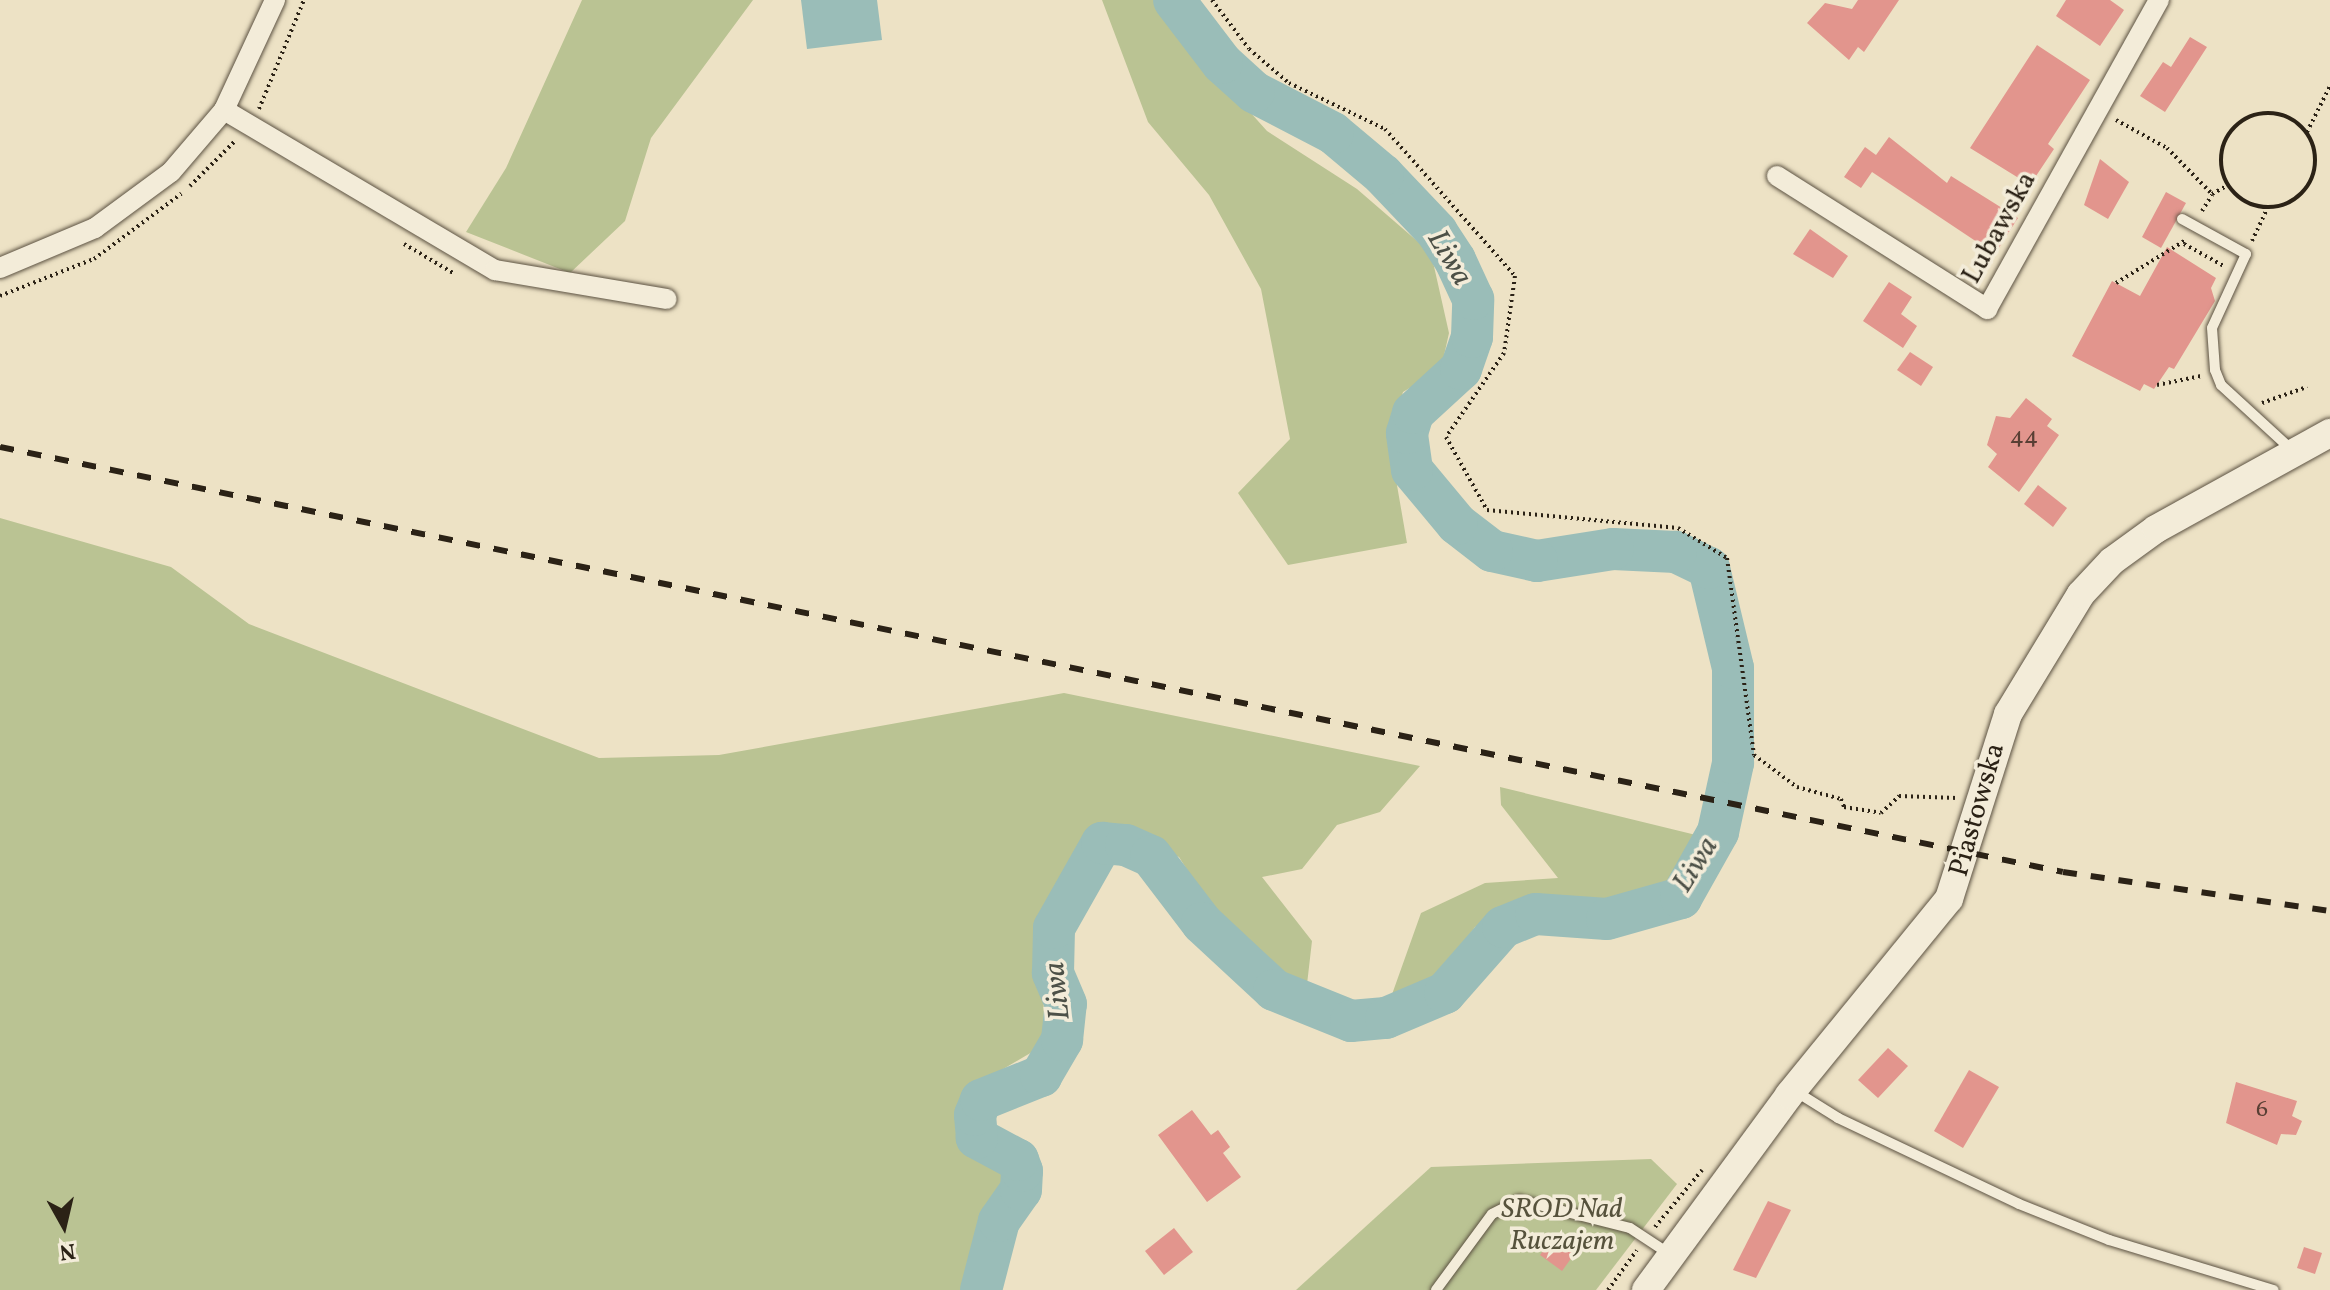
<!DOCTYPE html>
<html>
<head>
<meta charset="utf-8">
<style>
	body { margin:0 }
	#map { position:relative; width:2330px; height:1290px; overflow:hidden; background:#ede2c5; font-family:Vollkorn,serif }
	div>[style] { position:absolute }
	.green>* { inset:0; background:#bac393 }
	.water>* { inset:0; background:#9abdb8 }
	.river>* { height:42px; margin:-21px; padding:0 21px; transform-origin:21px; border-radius:21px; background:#9abdb8 }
	.building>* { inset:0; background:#e2958d }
	.path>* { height:4px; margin-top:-2px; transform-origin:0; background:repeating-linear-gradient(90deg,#2b2216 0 2px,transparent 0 6px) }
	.path>.ring { margin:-2px; padding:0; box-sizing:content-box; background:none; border:4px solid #2b2216; border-radius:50% }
	.roads { filter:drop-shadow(0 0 2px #5c5242) drop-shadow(0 0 2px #5c5242) }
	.lane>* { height:10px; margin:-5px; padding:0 5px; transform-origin:5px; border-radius:5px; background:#f3ecd9 }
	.street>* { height:20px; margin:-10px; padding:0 10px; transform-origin:10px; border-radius:10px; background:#f3ecd9 }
	.secondary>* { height:28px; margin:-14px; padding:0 14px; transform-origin:14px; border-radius:14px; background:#f3ecd9 }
	.rail>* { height:6px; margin-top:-3px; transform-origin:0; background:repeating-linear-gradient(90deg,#2b2216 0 14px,transparent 0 28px) }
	span { translate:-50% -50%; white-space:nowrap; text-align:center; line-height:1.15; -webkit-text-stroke:7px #f3ecd9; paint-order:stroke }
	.number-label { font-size:24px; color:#593f34 }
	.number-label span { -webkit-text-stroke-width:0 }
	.street-label { font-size:28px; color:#2b2216 }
	.park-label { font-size:28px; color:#56523c; font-style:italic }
	.water-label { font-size:30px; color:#4c5047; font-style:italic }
	.north { position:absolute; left:24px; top:1186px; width:80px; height:80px; -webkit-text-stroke:6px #f3ecd9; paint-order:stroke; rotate:172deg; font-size:22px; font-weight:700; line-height:32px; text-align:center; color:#2b2216 }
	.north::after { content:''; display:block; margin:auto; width:28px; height:36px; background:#2b2216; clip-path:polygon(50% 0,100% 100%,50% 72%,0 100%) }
</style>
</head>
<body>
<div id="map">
	<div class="green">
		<div style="clip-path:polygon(582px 0,753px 0,651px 138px,625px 221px,570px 273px,466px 232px,506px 168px)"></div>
		<div style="clip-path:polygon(1102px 0,1162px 0,1178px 32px,1267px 131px,1357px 189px,1431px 253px,1449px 333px,1441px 369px,1403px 392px,1389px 439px,1407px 543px,1288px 565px,1238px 493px,1290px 439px,1261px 289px,1209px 195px,1148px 122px)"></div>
		<div style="clip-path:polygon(0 518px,171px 567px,249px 624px,599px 758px,719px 755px,1064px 693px,1420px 766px,1380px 812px,1337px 825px,1302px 869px,1262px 877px,1312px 941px,1306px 993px,1222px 925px,1179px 857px,1115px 828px,1086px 836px,1043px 927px,1044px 1045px,966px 1091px,963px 1147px,1006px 1168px,962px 1290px,0 1290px)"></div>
		<div style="clip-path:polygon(1500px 787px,1696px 835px,1669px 884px,1592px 909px,1532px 903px,1475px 927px,1434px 983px,1390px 1000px,1421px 913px,1485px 883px,1558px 878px,1501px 805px)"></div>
		<div style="clip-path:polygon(1651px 1159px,1677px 1184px,1596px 1290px,1296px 1290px,1431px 1167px)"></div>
	</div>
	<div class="water">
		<div style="clip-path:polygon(801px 0,877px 0,882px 40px,807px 49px)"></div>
	</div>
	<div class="river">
		<div style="left:981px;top:1290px;width:71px;rotate:-75.4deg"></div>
		<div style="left:999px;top:1221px;width:38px;rotate:-55deg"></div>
		<div style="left:1021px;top:1190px;width:19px;rotate:-87deg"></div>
		<div style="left:1022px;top:1171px;width:12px;rotate:-110deg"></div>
		<div style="left:1018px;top:1160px;width:47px;rotate:-151.8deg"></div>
		<div style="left:977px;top:1138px;width:23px;rotate:-95deg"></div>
		<div style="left:975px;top:1115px;width:16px;rotate:-68deg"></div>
		<div style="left:981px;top:1100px;width:65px;rotate:-21.8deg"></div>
		<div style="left:1041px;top:1076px;width:42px;rotate:-59.7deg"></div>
		<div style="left:1062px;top:1040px;width:36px;rotate:-84deg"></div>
		<div style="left:1066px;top:1004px;width:34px;rotate:-113deg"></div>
		<div style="left:1053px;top:973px;width:45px;rotate:-88.7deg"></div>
		<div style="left:1054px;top:928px;width:98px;rotate:-60.5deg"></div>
		<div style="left:1102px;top:843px;width:24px;rotate:5deg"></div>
		<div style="left:1126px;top:845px;width:27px;rotate:24deg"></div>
		<div style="left:1151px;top:856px;width:84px;rotate:52.7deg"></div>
		<div style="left:1202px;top:923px;width:98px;rotate:42.9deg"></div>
		<div style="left:1274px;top:990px;width:83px;rotate:21.9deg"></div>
		<div style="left:1351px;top:1021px;width:35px;rotate:-5deg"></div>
		<div style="left:1386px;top:1018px;width:64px;rotate:-23deg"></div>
		<div style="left:1445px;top:993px;width:88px;rotate:-48.7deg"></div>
		<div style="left:1503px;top:927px;width:35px;rotate:-22deg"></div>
		<div style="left:1536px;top:914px;width:71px;rotate:4deg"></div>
		<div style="left:1607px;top:919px;width:77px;rotate:-15.8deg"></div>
		<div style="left:1681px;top:898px;width:76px;rotate:-60.7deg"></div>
		<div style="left:1718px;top:832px;width:71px;rotate:-77.7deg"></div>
		<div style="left:1733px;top:763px;width:95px;rotate:-90deg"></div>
		<div style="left:1733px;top:668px;width:103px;rotate:-103.5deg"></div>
		<div style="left:1709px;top:568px;width:37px;rotate:-154deg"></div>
		<div style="left:1676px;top:552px;width:63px;rotate:-177.3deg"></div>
		<div style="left:1613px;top:549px;width:77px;rotate:171deg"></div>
		<div style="left:1537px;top:561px;width:46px;rotate:-167.5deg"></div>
		<div style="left:1492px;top:551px;width:44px;rotate:-142.4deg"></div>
		<div style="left:1457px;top:524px;width:70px;rotate:-129.8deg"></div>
		<div style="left:1412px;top:470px;width:37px;rotate:-98deg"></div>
		<div style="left:1407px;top:433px;width:21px;rotate:-73deg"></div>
		<div style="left:1413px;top:413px;width:65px;rotate:-42.5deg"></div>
		<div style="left:1461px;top:369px;width:34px;rotate:-71deg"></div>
		<div style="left:1472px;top:337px;width:38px;rotate:-88deg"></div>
		<div style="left:1473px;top:299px;width:43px;rotate:-114.8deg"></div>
		<div style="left:1455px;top:260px;width:33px;rotate:-123deg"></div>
		<div style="left:1437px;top:232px;width:79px;rotate:-133.5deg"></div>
		<div style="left:1383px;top:175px;width:65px;rotate:-140deg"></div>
		<div style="left:1333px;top:133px;width:89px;rotate:-152.6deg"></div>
		<div style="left:1254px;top:92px;width:43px;rotate:-137.8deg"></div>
		<div style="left:1222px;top:63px;width:79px;rotate:-127.3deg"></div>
	</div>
	<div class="building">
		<div style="clip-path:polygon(1858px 0,1899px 0,1864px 52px,1858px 47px,1849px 60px,1807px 23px,1825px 3px,1852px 9px)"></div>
		<div style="clip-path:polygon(2066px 0,2110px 0,2124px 10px,2100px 46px,2056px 16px)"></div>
		<div style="clip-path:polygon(2190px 37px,2207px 47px,2165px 112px,2140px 96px,2163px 62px,2171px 67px)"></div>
		<div style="clip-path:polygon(2037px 45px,2090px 80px,2048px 144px,2054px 149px,2030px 185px,1970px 148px)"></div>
		<div style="clip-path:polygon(1889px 137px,1947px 183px,1951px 176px,2018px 218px,1995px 254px,1872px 172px,1861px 188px,1844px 177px,1865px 147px,1876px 155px)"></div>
		<div style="clip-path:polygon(2100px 159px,2129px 182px,2108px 219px,2084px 205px)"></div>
		<div style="clip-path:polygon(2166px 192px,2186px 203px,2161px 248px,2142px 237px)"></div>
		<div style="clip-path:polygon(1810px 229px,1848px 256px,1833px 278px,1793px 254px)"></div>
		<div style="clip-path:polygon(2167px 247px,2216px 278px,2211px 288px,2215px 301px,2174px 369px,2169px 367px,2154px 389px,2144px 384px,2140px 391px,2072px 356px,2112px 281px,2140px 296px)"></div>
		<div style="clip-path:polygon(1889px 282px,1912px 297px,1901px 314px,1917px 326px,1903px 348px,1863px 321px)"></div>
		<div style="clip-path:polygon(1910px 352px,1933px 367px,1921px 386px,1897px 370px)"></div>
		<div style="clip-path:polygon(2026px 398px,2052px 419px,2047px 426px,2059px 435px,2019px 492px,1988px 467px,1997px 454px,1987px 445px,1996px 416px,2010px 418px)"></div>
		<div style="clip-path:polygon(2038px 485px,2067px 508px,2053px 527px,2024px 504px)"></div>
		<div style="clip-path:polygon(1888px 1048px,1908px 1066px,1878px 1098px,1858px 1080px)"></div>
		<div style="clip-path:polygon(1969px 1070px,1999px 1087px,1963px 1148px,1934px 1131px)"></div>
		<div style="clip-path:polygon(2236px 1082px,2297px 1101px,2292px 1116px,2302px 1121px,2296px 1135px,2281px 1134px,2277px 1145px,2226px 1123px)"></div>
		<div style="clip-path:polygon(1192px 1110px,1211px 1135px,1218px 1130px,1230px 1147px,1223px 1153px,1241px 1177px,1207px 1202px,1158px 1135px)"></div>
		<div style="clip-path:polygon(1768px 1201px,1791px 1210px,1756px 1278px,1733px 1270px)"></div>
		<div style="clip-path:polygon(1174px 1228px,1193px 1252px,1164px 1275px,1145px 1251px)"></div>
		<div style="clip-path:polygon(1553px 1237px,1575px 1253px,1562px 1271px,1540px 1255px)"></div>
		<div style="clip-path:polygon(2304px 1247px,2322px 1253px,2315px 1274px,2297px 1268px)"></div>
	</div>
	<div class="path">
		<div style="left:1212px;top:0;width:61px;rotate:52.9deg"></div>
		<div style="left:1249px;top:49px;width:52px;rotate:40.4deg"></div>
		<div style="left:1289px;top:83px;width:106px;rotate:25.6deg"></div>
		<div style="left:1385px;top:129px;width:196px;rotate:48.5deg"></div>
		<div style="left:1515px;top:276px;width:78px;rotate:98.1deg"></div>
		<div style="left:1504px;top:353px;width:102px;rotate:124.6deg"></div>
		<div style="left:1446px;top:437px;width:84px;rotate:60.7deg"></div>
		<div style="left:1487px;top:510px;width:192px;rotate:5.4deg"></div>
		<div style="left:1678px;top:528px;width:57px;rotate:31.5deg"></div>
		<div style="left:1727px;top:558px;width:199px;rotate:82.2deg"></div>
		<div style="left:1754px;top:755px;width:54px;rotate:36.7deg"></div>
		<div style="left:1797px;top:787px;width:46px;rotate:15.3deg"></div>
		<div style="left:1841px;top:799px;width:9px;rotate:69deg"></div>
		<div style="left:1844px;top:807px;width:37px;rotate:9deg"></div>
		<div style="left:1881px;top:813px;width:25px;rotate:-43deg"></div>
		<div style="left:1899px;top:796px;width:58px;rotate:2deg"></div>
		<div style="left:259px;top:109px;width:118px;rotate:-67.6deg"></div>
		<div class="ring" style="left:2221px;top:113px;width:90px;height:90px"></div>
		<div style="left:2116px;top:120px;width:58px;rotate:28.8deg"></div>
		<div style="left:2167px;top:148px;width:64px;rotate:45.6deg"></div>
		<div style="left:2212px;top:194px;width:18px;rotate:-29deg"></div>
		<div style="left:2307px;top:132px;width:51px;rotate:-63.4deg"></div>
		<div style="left:190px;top:186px;width:64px;rotate:-45deg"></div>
		<div style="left:2202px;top:211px;width:19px;rotate:-58deg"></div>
		<div style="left:2252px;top:241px;width:38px;rotate:-65deg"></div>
		<div style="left:404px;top:244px;width:59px;rotate:30.5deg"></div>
		<div style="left:2184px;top:244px;width:46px;rotate:28.8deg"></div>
		<div style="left:2116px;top:283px;width:82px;rotate:-31.6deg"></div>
		<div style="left:0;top:296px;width:101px;rotate:-21.5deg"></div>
		<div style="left:94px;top:259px;width:109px;rotate:-36.8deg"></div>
		<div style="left:2157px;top:385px;width:45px;rotate:-11.6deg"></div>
		<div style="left:2262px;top:403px;width:48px;rotate:-19.6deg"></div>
		<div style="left:1655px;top:1227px;width:74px;rotate:-50.5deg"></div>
		<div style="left:1608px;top:1290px;width:49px;rotate:-54.1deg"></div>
	</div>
	<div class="roads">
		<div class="lane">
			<div style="left:2182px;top:219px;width:73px;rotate:28.7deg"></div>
			<div style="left:2246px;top:254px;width:81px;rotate:114.7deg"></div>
			<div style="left:2212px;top:328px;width:42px;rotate:85.9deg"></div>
			<div style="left:2215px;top:370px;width:16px;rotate:68deg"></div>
			<div style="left:2221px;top:385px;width:98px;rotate:42.5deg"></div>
			<div style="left:1795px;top:1091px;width:51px;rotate:32.1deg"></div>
			<div style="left:1838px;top:1118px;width:200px;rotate:25.4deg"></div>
			<div style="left:2019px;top:1204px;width:97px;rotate:21.8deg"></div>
			<div style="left:2109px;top:1240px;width:172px;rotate:16.9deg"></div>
			<div style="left:1436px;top:1290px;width:94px;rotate:-53.6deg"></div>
			<div style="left:1492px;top:1214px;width:30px;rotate:-27deg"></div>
			<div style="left:1519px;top:1200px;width:114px;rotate:14.2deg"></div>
			<div style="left:1630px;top:1228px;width:45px;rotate:33.3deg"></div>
		</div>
		<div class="street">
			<div style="left:224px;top:110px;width:315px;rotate:30.6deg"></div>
			<div style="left:495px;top:270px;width:174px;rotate:9.6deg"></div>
			<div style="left:1777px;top:176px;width:249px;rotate:32.3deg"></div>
			<div style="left:1987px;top:309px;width:354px;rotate:-60.9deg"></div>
			<div style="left:0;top:268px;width:103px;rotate:-22.8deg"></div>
			<div style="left:95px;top:228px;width:94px;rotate:-36.4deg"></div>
			<div style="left:171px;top:172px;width:82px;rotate:-49.5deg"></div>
			<div style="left:224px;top:110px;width:121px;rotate:-65.1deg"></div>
		</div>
		<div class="secondary">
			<div style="left:1646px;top:1290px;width:242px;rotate:-53.7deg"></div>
			<div style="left:1789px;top:1095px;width:253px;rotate:-50.8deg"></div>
			<div style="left:1949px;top:899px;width:194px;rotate:-72.3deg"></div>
			<div style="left:2008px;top:714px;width:140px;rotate:-58.7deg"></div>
			<div style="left:2081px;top:594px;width:45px;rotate:-46.8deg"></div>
			<div style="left:2112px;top:561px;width:54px;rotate:-36deg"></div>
			<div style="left:2156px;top:529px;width:199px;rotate:-28.9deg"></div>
		</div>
	</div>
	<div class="rail">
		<div style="left:0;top:447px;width:2106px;rotate:11.64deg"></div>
		<div style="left:2063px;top:872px;width:270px;rotate:8.3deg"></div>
	</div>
	<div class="number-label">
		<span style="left:2024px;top:438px">44</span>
		<span style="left:2262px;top:1111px">6</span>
	</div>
	<div class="street-label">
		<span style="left:2000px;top:228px;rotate:-61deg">Lubawska</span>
		<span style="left:1978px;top:810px;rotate:-74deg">Piastowska</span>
	</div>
	<div class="park-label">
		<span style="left:1562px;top:1226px">SROD Nad<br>Ruczajem</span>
	</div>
	<div class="water-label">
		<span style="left:1449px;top:258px;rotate:59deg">Liwa</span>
		<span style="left:1696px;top:865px;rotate:-58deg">Liwa</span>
		<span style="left:1058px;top:991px;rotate:-96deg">Liwa</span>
	</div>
	<div class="north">N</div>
</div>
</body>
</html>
